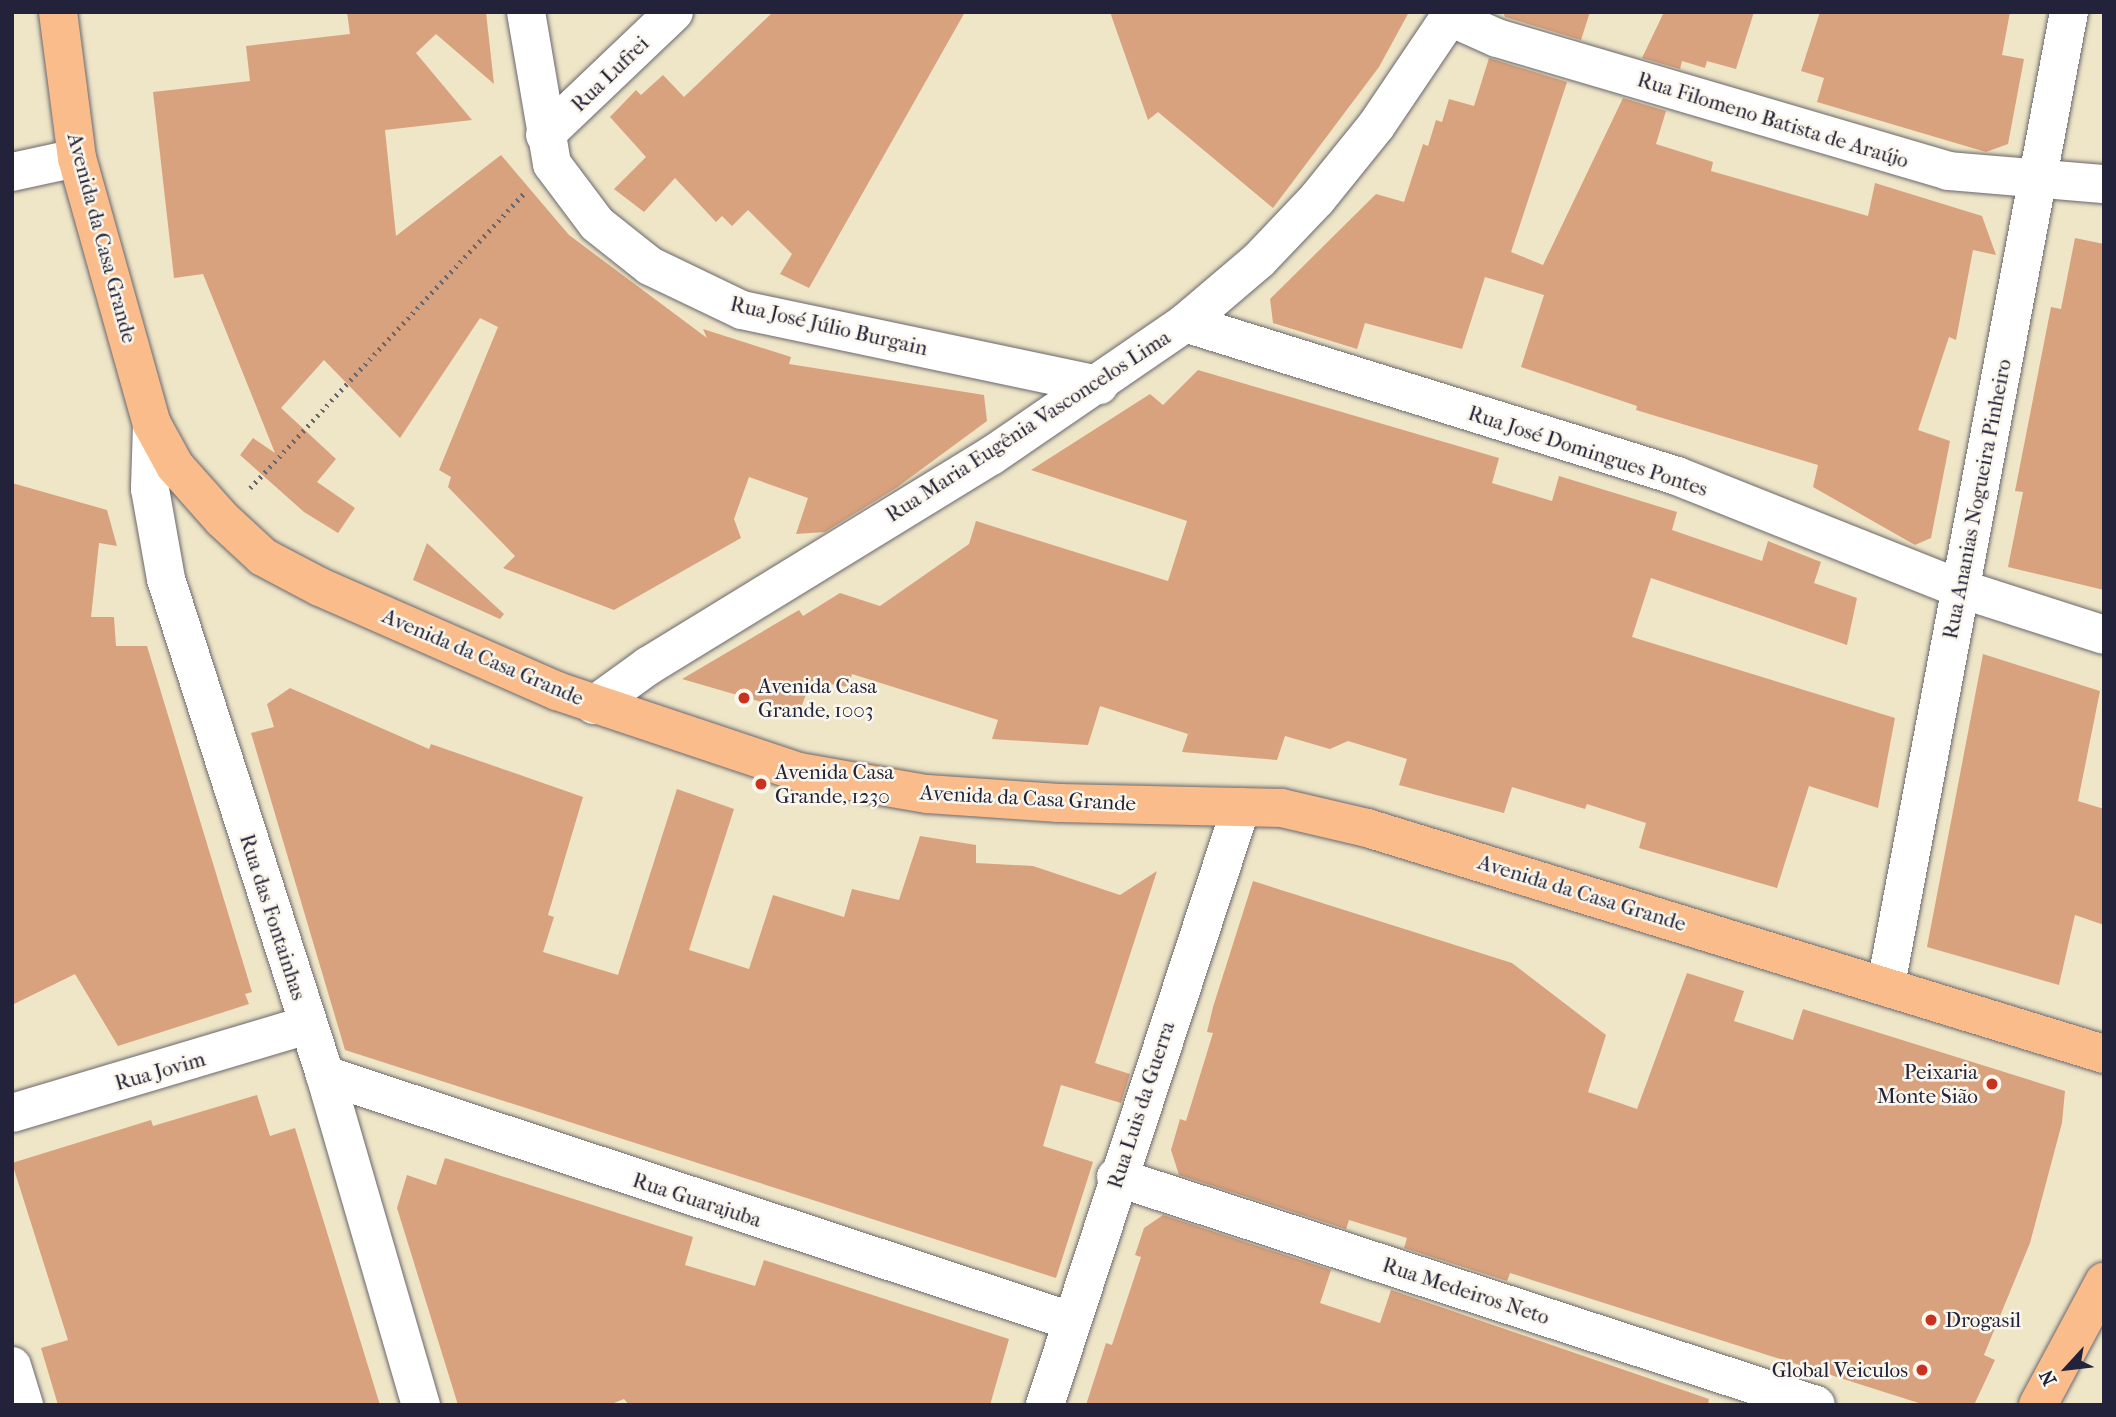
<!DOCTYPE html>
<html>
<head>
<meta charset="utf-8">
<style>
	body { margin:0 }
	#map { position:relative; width:2116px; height:1417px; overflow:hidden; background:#efe6c8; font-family:"IM FELL French Canon",serif }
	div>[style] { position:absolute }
	.building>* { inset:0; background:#d9a27e }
	.path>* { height:4.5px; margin-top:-2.25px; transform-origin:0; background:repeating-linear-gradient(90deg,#6a676c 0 2px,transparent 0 7px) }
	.roads { filter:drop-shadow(0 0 2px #6a676c) drop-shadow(0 0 2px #6a676c) }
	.minor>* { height:38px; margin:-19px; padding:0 19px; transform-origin:19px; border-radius:19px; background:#fff }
	.major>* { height:38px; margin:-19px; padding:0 19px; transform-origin:19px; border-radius:19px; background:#fabc8b }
	.dots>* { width:19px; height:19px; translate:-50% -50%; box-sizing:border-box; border:4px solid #fbf7ec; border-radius:50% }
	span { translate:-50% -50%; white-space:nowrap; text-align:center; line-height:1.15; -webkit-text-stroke:5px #fbf7ec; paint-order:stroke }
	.street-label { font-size:21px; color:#22223b }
	.poi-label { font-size:21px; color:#22223b }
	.left { translate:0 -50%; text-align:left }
	.right { translate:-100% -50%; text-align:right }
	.frame { position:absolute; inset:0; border:14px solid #22223b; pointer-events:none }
	.north { position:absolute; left:2032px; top:1333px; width:70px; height:70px; -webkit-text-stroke:5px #fbf7ec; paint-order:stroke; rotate:243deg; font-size:19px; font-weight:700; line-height:28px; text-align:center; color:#22223b }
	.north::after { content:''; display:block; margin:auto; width:24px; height:32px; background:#22223b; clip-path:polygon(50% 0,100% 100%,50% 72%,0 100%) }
</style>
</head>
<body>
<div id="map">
	<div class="building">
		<div style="clip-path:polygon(347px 12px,486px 12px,494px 84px,436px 34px,416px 53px,472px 120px,385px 130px,396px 236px,501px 155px,569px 235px,707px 338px,703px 329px,791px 357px,789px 364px,984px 395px,987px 421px,896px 488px,825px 532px,796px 534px,808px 498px,749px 477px,734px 519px,741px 538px,614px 610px,503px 568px,515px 556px,448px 487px,451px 477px,439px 470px,498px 327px,480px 318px,400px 438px,324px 360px,281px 408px,336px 459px,317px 482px,355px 508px,338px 533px,304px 512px,240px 455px,253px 438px,275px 453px,203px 274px,174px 278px,153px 92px,250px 81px,246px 46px,350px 34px)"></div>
		<div style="clip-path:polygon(773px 12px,965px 12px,809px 288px,780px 274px,792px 254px,748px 210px,732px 226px,722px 216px,716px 222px,675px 178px,644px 212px,614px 189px,646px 157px,610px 117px,636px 90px,641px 95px,663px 75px,684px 97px)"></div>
		<div style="clip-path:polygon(1110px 12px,1409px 12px,1379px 67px,1273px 208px,1158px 112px,1148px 120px)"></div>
		<div style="clip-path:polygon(1503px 12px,1590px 12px,1581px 40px,1505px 17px)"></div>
		<div style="clip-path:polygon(1664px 12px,1754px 12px,1736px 69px,1707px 61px,1705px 68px,1682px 61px,1680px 69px,1642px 58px)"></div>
		<div style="clip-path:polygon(1820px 12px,2010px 12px,2002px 55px,2024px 59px,2008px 144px,1986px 152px,1817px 102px,1824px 78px,1801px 71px)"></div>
		<div style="clip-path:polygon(1489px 58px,1567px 82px,1511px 252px,1543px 265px,1623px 98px,1666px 111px,1656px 144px,1713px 162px,1711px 171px,1868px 216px,1875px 183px,1982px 216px,1996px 255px,1973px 250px,1956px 340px,1949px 337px,1918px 430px,1950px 441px,1931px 538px,1915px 545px,1813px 487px,1818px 465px,1636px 410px,1637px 406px,1521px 367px,1544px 295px,1485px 277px,1462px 349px,1365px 323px,1357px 349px,1273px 323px,1270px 299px,1376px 194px,1404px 202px,1423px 144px,1428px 146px,1436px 120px,1442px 122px,1449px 99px,1474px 106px)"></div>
		<div style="clip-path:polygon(2075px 238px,2104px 244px,2104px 590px,2008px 567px,2023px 492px,2015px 491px,2051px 307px,2061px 309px)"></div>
		<div style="clip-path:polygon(1198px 370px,1499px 458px,1492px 483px,1552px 501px,1559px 476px,1677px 512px,1672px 530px,1762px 561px,1768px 541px,1821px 562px,1814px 583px,1857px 598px,1847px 645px,1651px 578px,1632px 637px,1895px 718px,1878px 808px,1809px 786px,1777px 888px,1639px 848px,1646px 823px,1587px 804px,1585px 809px,1512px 787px,1504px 813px,1399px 785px,1407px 759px,1348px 741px,1330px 749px,1285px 736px,1277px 760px,1182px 752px,1188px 734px,1100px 706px,1088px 745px,992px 739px,998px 720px,852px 674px,848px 687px,811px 681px,799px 713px,682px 679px,799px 610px,803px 616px,840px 593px,880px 606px,969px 544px,976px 521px,1168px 581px,1187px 521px,1031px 470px,1150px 394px,1163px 405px)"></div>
		<div style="clip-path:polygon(12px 483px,107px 510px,117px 546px,99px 543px,91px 617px,114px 617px,116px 646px,147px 646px,252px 992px,245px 994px,249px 1004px,118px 1046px,75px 974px,12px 1005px)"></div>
		<div style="clip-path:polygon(427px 543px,504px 614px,500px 619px,413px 580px)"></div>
		<div style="clip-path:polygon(1983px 654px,2100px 691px,2078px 801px,2104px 809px,2104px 925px,2075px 915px,2059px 985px,1927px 947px)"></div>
		<div style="clip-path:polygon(290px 688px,429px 749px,431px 744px,583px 797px,548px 915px,554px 917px,543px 952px,618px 975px,677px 789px,734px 809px,689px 950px,749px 969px,773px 895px,844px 917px,852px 889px,899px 900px,920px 836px,976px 845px,976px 863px,1033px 866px,1120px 895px,1157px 871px,1095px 1063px,1130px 1074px,1121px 1103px,1061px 1085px,1043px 1146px,1093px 1162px,1056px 1278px,345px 1050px,251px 733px,274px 727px,267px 704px)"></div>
		<div style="clip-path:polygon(1253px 881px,1512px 963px,1606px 1035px,1588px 1092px,1637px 1109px,1687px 973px,1744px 991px,1734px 1021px,1793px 1040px,1803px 1009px,2065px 1091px,2062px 1123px,2030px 1243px,1984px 1355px,1995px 1360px,1974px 1405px,1925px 1405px,1510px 1273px,1507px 1281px,1404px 1248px,1407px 1238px,1349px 1220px,1346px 1229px,1179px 1175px,1171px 1150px,1180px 1119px,1186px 1121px,1213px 1033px,1207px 1032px,1213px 1007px)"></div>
		<div style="clip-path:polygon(257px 1095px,270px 1136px,295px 1128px,380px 1405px,58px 1405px,41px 1348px,68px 1340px,12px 1163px,151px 1120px,153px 1126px)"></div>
		<div style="clip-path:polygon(445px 1158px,693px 1237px,685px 1265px,755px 1286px,764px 1260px,1009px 1339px,990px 1405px,629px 1405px,624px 1399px,609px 1405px,458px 1405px,397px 1208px,407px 1175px,436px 1185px)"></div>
		<div style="clip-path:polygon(1163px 1215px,1331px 1270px,1320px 1303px,1380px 1323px,1391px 1290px,1709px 1399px,1708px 1405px,1086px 1405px,1106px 1343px,1112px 1345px,1141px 1257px,1135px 1255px,1144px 1228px)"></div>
	</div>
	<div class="path">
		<div style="left:250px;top:488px;width:404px;rotate:-47.1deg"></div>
	</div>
	<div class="roads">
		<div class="minor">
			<div style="left:526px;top:12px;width:154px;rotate:80.3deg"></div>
			<div style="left:552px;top:164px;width:75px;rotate:53.1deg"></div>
			<div style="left:597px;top:224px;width:68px;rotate:38.4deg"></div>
			<div style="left:650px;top:266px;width:102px;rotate:25.6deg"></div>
			<div style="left:742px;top:310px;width:365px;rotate:11.9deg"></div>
			<div style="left:1450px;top:17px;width:51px;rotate:24.1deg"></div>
			<div style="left:1497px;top:38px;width:470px;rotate:16.4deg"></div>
			<div style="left:1948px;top:171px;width:157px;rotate:4.8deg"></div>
			<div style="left:545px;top:135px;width:178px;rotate:-43.6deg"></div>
			<div style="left:12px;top:172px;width:66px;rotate:-12.2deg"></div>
			<div style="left:1185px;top:323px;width:515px;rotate:17.27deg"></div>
			<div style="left:1677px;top:476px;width:306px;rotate:21.7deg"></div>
			<div style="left:1961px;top:589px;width:150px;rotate:17.8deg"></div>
			<div style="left:152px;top:424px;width:65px;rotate:91.8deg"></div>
			<div style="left:150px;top:489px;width:91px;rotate:79.9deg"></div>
			<div style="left:166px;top:579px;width:521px;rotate:72.23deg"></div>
			<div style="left:325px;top:1075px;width:344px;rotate:73.8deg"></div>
			<div style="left:594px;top:705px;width:67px;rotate:-35.8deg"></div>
			<div style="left:648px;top:666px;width:402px;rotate:-31.5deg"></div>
			<div style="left:991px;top:456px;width:235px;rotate:-34.4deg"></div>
			<div style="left:1185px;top:323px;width:97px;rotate:-40.4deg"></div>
			<div style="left:1259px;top:260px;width:84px;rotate:-46.4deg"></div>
			<div style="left:1317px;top:199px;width:94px;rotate:-51.1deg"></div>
			<div style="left:1376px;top:126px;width:138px;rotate:-56deg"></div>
			<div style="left:1886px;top:985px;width:990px;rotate:-79.35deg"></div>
			<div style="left:325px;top:1075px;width:786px;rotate:18.25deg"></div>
			<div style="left:12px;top:1113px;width:309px;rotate:-16.6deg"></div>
			<div style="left:1116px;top:1177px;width:736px;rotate:18.04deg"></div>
			<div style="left:12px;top:1366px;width:41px;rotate:72.9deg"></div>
			<div style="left:1045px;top:1405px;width:629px;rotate:-71.85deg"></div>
		</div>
		<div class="major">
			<div style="left:58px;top:12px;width:147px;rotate:82.6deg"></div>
			<div style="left:77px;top:158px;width:276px;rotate:74.3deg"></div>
			<div style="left:152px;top:424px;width:48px;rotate:61.3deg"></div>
			<div style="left:175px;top:466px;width:71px;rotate:48.4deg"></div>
			<div style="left:222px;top:519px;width:56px;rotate:42.8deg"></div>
			<div style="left:263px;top:557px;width:64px;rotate:27.8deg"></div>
			<div style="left:320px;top:587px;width:259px;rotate:23.7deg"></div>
			<div style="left:557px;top:691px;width:255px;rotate:18.5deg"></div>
			<div style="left:799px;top:772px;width:130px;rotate:9.8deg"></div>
			<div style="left:927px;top:794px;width:132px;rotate:3.9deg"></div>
			<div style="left:1059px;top:803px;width:223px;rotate:1.3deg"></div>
			<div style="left:1282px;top:808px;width:87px;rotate:13.2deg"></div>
			<div style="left:1367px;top:828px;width:771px;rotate:17.05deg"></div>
			<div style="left:2038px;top:1405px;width:140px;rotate:-61.8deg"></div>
		</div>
	</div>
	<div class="dots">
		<div style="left:744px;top:698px;background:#c8321e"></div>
		<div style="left:761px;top:784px;background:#c8321e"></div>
		<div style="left:1992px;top:1084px;background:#c8321e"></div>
		<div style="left:1931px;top:1320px;background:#c8321e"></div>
		<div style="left:1922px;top:1370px;background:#c8321e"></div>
	</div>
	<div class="street-label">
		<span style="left:610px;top:74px;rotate:-44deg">Rua Lufrei</span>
		<span style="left:1773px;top:120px;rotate:17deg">Rua Filomeno Batista de Araújo</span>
		<span style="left:102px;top:238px;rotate:75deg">Avenida da Casa Grande</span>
		<span style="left:829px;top:326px;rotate:13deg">Rua José Júlio Burgain</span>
		<span style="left:1028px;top:426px;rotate:-33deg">Rua Maria Eugênia Vasconcelos Lima</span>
		<span style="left:1588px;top:451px;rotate:18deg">Rua José Domingues Pontes</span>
		<span style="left:1977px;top:499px;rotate:-79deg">Rua Ananias Nogueira Pinheiro</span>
		<span style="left:483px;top:657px;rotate:23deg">Avenida da Casa Grande</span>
		<span style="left:1028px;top:798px;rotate:3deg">Avenida da Casa Grande</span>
		<span style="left:1582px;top:893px;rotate:17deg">Avenida da Casa Grande</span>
		<span style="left:273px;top:917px;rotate:72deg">Rua das Fontainhas</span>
		<span style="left:160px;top:1071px;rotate:-16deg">Rua Jovim</span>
		<span style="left:1141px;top:1105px;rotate:-72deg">Rua Luis da Guerra</span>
		<span style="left:697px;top:1200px;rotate:18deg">Rua Guarajuba</span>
		<span style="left:1466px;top:1291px;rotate:18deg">Rua Medeiros Neto</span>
	</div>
	<div class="poi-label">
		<span class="left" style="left:758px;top:698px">Avenida Casa<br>Grande, 1003</span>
		<span class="left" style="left:775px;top:784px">Avenida Casa<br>Grande, 1230</span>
		<span class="right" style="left:1978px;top:1084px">Peixaria<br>Monte Sião</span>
		<span class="left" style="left:1945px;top:1320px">Drogasil</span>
		<span class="right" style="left:1908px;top:1370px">Global Veiculos</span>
	</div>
	<div class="frame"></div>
	<div class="north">N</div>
</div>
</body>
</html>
